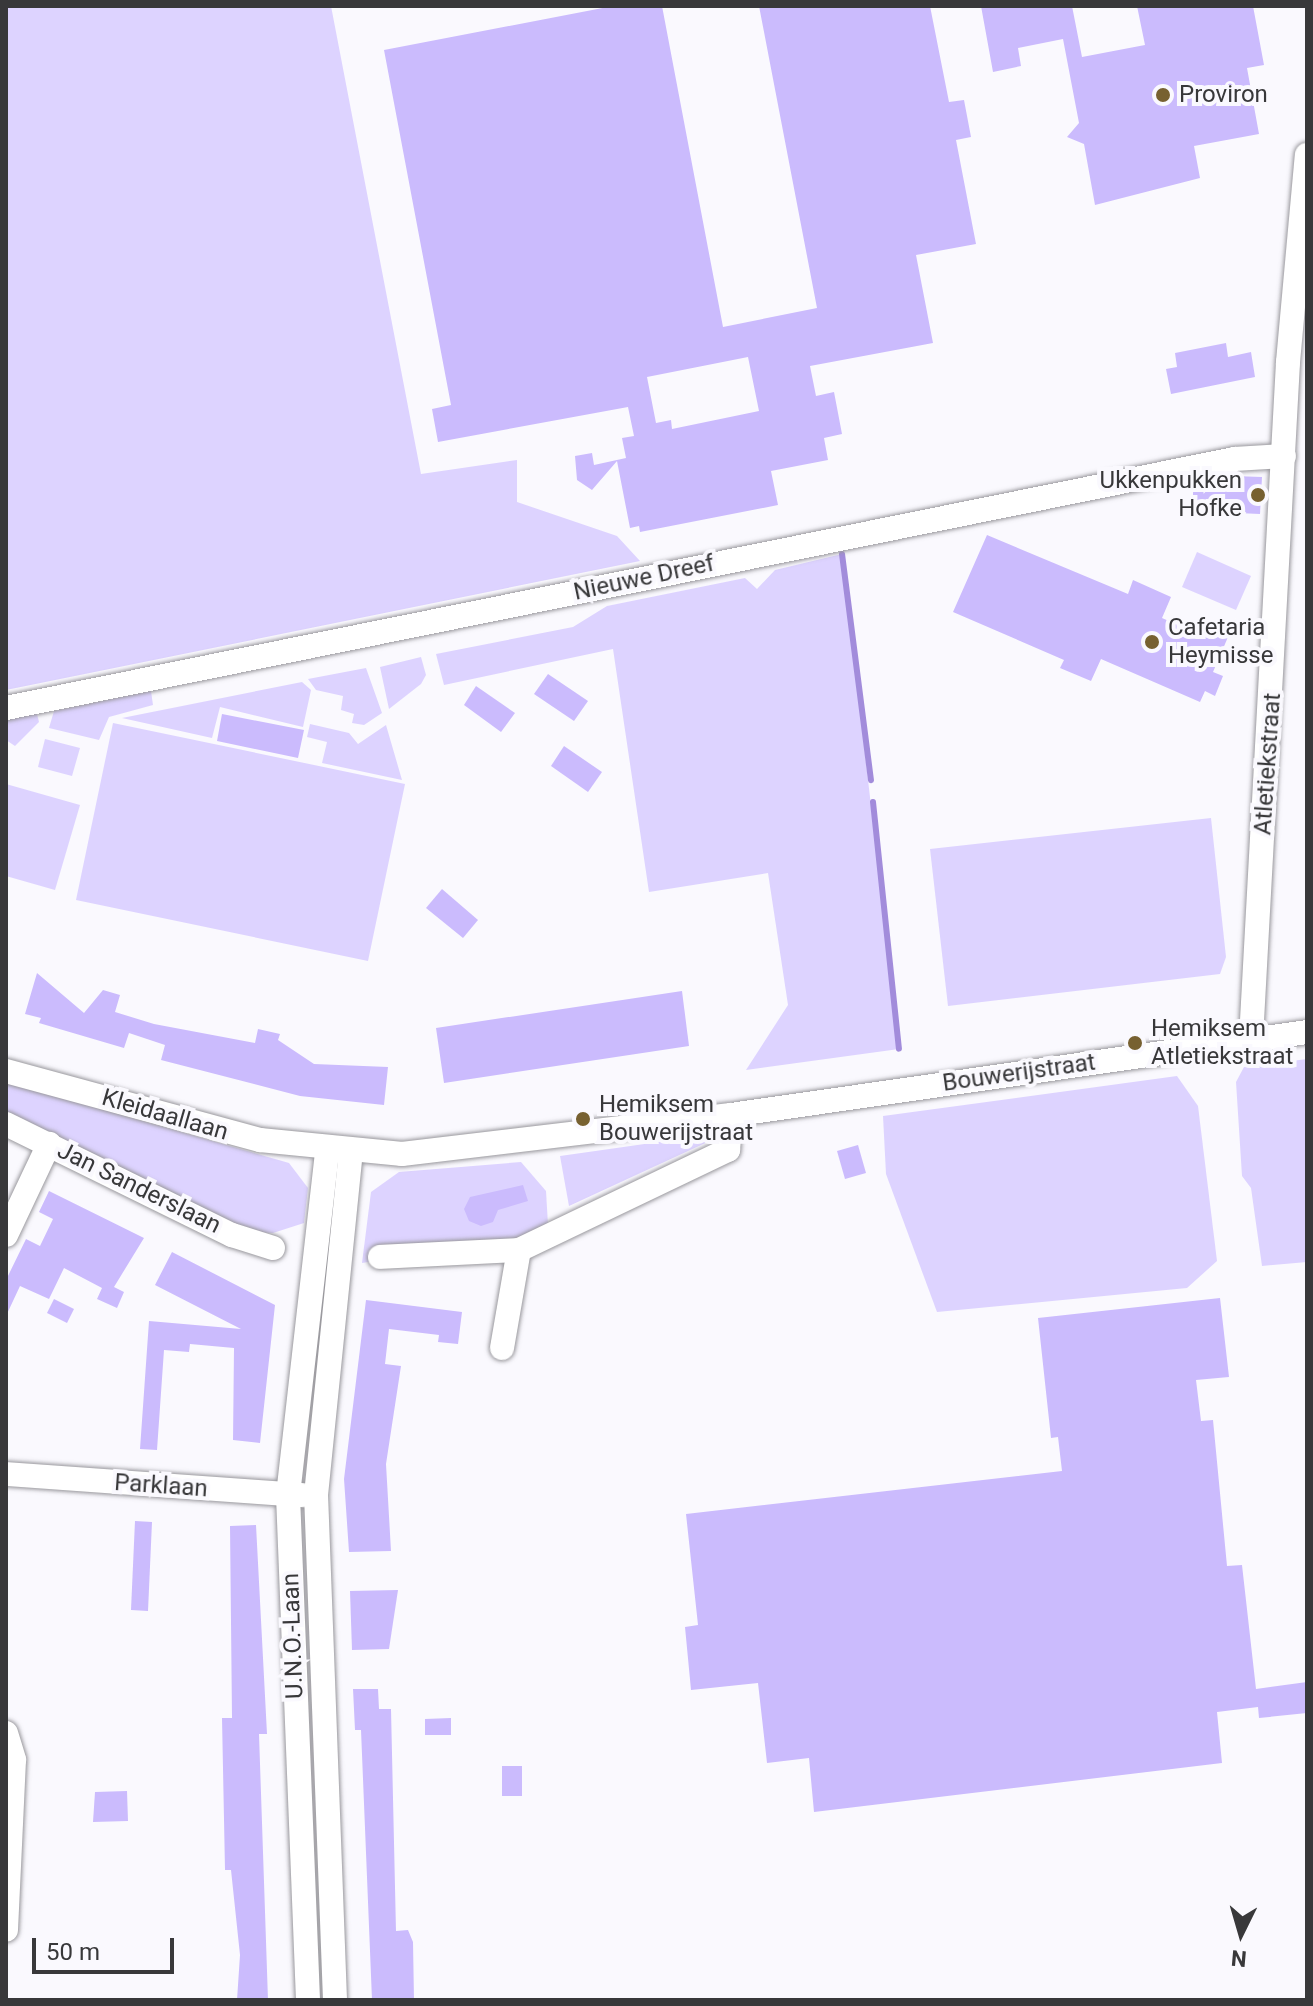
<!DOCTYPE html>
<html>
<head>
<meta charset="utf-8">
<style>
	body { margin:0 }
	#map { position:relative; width:1313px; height:2006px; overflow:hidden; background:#faf9fe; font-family:Roboto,sans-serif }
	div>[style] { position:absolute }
	.green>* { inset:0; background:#ddd3ff }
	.stream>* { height:6px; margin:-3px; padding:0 3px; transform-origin:3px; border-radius:3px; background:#a28cdb }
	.building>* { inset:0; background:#cbbbfd }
	.roads { filter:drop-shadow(0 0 2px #99989d) drop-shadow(0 0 2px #99989d) }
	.minor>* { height:24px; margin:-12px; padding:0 12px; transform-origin:12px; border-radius:12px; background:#fff }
	.dots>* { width:22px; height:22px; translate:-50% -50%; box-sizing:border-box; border:4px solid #faf9fe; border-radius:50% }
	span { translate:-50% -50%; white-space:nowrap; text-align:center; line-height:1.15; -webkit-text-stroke:8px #faf9fe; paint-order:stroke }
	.poi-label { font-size:24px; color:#38383a }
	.left { translate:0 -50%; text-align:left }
	.right { translate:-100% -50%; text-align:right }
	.street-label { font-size:24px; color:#38383a }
	.frame { position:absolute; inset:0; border:8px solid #38383a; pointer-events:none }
	.north { position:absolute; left:1201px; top:1894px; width:80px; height:80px; -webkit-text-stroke:6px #faf9fe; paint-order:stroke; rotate:185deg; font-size:22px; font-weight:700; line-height:32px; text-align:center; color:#38383a }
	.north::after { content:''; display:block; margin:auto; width:28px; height:36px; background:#38383a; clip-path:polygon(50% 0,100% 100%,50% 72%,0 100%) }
	.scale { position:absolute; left:32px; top:1938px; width:142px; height:36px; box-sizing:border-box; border:4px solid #38383a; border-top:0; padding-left:10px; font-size:24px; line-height:28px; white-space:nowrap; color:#38383a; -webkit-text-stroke:6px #faf9fe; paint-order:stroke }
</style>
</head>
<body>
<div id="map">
	<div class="green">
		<div style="clip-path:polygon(6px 6px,331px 6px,421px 474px,517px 460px,517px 502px,617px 536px,640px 561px,6px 690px)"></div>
		<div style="clip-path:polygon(1197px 552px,1251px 576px,1236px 610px,1182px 587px)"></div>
		<div style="clip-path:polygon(842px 554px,899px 1049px,746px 1070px,788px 1005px,768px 873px,649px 892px,613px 649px,444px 685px,436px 654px,573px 627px,607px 606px,745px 578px,757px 589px,775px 570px)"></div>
		<div style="clip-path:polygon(421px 657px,426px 675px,421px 684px,389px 709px,380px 667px)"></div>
		<div style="clip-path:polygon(366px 668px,382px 713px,364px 725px,352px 723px,354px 714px,341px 710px,343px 696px,316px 690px,308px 679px)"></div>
		<div style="clip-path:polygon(302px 682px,311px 690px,303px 727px,220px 707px,212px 738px,122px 718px)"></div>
		<div style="clip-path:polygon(151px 691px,153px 705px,109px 717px,99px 740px,49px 728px,54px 711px)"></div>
		<div style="clip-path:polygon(37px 714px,39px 722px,15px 746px,6px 740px,6px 716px)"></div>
		<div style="clip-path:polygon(113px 723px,405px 784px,368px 961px,76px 900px)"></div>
		<div style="clip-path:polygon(310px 724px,349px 733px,358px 744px,386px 725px,402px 780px,322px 763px,327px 742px,307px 737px)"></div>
		<div style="clip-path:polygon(45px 739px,80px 748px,72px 776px,38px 767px)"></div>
		<div style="clip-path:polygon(6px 784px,80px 805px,55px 890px,6px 876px)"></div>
		<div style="clip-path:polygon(1211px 818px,1226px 957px,1220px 974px,948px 1006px,930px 849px)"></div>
		<div style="clip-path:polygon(1307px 1059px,1307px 1262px,1262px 1266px,1251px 1188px,1242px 1176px,1236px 1082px,1244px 1067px)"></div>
		<div style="clip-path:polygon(1177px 1076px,1198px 1106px,1217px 1261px,1187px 1288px,937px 1312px,886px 1174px,883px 1116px)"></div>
		<div style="clip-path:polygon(6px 1082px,289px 1163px,308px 1188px,304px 1223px,273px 1233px,245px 1232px,6px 1114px)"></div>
		<div style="clip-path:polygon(708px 1135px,714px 1139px,569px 1206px,560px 1156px)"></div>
		<div style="clip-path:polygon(521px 1162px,546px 1191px,548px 1225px,524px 1237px,362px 1263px,371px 1192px,399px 1172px)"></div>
	</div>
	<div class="stream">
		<div style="left:842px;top:554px;width:228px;rotate:82.7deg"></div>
		<div style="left:873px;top:802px;width:248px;rotate:84deg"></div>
	</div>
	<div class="building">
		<div style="clip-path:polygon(evenodd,613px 6px,662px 6px,723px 327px,817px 308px,759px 6px,930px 6px,949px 102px,964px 100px,971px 137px,956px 140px,976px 244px,916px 255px,933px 343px,810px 366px,816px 396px,834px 392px,842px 434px,824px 438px,828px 460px,771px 471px,778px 505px,640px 532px,639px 526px,630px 528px,617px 461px,592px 490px,577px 480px,575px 456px,592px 453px,594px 465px,626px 458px,622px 438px,634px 436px,628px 407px,438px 442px,432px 409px,451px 405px,384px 50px,613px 6px,748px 357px,759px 411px,672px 429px,671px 420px,656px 423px,647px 377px,748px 357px)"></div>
		<div style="clip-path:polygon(981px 6px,1072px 6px,1082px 57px,1145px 45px,1137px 6px,1253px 6px,1264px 65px,1247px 68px,1259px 134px,1194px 146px,1200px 178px,1095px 205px,1084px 144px,1067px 137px,1079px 123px,1063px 39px,1018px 48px,1021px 66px,993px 72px)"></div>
		<div style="clip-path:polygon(1226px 343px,1228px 357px,1251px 352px,1255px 377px,1171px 394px,1166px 369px,1177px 367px,1175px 353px)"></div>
		<div style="clip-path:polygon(1233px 476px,1262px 477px,1260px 514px,1193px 511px,1193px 483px)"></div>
		<div style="clip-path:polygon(987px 535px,1128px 594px,1133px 580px,1171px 597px,1162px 618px,1210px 639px,1216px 624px,1231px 630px,1213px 672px,1223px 676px,1215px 696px,1205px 691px,1200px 702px,1101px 659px,1091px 681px,1060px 668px,1064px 660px,953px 612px)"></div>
		<div style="clip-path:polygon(548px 674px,588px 701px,574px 721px,534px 694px)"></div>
		<div style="clip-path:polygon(476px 686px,515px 713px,501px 732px,464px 705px)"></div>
		<div style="clip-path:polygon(222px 714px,304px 730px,298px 758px,217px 741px)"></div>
		<div style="clip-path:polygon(564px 746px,602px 772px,588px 792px,551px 766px)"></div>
		<div style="clip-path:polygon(442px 889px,478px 920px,463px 938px,426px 908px)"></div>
		<div style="clip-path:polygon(37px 973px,84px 1013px,103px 990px,120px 995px,115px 1012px,154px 1024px,255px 1043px,258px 1029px,280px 1034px,278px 1040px,314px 1064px,388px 1067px,384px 1105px,300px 1096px,161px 1060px,165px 1045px,129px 1033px,124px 1048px,39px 1023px,41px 1018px,25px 1014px)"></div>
		<div style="clip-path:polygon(682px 991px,689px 1046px,444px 1083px,436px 1028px)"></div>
		<div style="clip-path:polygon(858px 1145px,866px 1173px,845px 1179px,837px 1151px)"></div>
		<div style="clip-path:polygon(523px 1185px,528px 1201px,498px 1210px,493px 1222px,481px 1226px,469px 1221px,464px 1209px,470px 1197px)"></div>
		<div style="clip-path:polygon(49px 1191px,144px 1238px,114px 1287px,124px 1292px,117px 1308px,97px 1299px,102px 1288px,64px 1268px,49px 1299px,20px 1286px,6px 1316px,6px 1280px,26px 1239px,40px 1246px,53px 1219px,39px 1212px)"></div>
		<div style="clip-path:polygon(172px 1252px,275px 1305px,260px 1443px,233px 1440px,234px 1348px,190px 1344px,189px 1352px,164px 1350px,157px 1450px,140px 1449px,149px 1321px,241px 1329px,155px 1285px)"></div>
		<div style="clip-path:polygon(1220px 1298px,1229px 1377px,1196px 1380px,1201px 1421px,1213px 1420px,1227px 1566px,1242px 1565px,1256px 1689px,1307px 1682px,1307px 1713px,1259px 1718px,1258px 1707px,1217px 1712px,1222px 1763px,814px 1812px,809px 1758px,767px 1763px,758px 1683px,691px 1690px,685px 1627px,698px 1625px,686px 1514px,1062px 1471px,1058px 1437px,1051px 1438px,1038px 1318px)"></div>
		<div style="clip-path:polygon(54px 1299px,74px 1309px,67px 1323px,47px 1313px)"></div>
		<div style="clip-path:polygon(366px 1300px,462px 1312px,458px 1344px,438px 1342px,439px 1335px,389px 1329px,385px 1364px,401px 1366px,386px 1464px,391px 1551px,349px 1552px,344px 1479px)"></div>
		<div style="clip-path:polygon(135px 1521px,152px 1522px,148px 1611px,131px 1610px)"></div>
		<div style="clip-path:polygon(256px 1525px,267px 1734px,259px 1734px,268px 2000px,237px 2000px,240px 1955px,231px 1870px,225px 1870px,222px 1718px,232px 1718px,230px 1526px)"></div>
		<div style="clip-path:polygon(398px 1590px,389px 1649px,352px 1650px,350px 1591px)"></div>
		<div style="clip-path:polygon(353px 1689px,378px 1689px,379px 1709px,391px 1709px,396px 1931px,408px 1930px,413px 1942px,414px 2000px,372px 2000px,361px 1730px,355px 1730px)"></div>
		<div style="clip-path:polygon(451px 1718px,451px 1735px,425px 1735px,425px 1719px)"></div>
		<div style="clip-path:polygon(502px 1766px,522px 1766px,522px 1796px,502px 1796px)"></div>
		<div style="clip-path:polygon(127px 1791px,128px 1821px,93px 1822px,95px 1792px)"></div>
	</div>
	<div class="roads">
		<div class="minor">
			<div style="left:6px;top:708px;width:1253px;rotate:-11.46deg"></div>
			<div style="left:1234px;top:459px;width:50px;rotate:-3.4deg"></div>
			<div style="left:1251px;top:1039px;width:678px;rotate:-86.87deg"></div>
			<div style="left:1288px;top:362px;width:208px;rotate:-84.8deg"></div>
			<div style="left:6px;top:1071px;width:263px;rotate:15.2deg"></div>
			<div style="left:260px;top:1140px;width:143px;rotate:5.6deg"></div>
			<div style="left:402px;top:1154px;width:331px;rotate:-6.8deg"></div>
			<div style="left:731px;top:1115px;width:582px;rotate:-8.2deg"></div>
			<div style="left:6px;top:1124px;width:252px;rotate:26.2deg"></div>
			<div style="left:232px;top:1235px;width:43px;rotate:17.6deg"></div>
			<div style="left:6px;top:1235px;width:101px;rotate:-64.7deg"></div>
			<div style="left:380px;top:1257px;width:139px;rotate:-2.9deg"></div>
			<div style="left:519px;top:1250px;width:232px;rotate:-25.6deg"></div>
			<div style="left:728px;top:1150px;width:35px;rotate:-85deg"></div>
			<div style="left:502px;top:1348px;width:99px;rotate:-80.2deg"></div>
			<div style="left:6px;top:1474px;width:297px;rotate:4.1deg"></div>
			<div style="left:6px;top:1733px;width:28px;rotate:73deg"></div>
			<div style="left:14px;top:1760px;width:170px;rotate:92.7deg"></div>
			<div style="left:308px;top:2000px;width:505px;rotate:-92.27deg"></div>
			<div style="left:288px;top:1495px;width:346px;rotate:-83.5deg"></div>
			<div style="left:335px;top:2000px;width:505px;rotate:-92.15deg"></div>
			<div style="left:316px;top:1495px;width:344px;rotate:-84.2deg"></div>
		</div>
	</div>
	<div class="dots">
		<div style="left:1163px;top:95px;background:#776131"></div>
		<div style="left:1258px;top:495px;background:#776131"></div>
		<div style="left:1152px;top:642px;background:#776131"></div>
		<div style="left:1135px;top:1043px;background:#776131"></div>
		<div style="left:583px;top:1119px;background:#776131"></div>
	</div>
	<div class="poi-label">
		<span class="left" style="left:1179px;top:95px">Proviron</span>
		<span class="right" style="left:1242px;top:495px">Ukkenpukken<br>Hofke</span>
		<span class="left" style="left:1168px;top:642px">Cafetaria<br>Heymisse</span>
		<span class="left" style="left:1151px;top:1043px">Hemiksem<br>Atletiekstraat</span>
		<span class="left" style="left:599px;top:1119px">Hemiksem<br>Bouwerijstraat</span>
	</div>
	<div class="street-label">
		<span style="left:644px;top:578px;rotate:-12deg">Nieuwe Dreef</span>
		<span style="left:1268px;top:764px;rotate:-86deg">Atletiekstraat</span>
		<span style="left:1019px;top:1073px;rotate:-8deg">Bouwerijstraat</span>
		<span style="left:165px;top:1115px;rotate:16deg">Kleidaallaan</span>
		<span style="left:139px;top:1188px;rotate:26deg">Jan Sanderslaan</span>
		<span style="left:161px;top:1486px;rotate:4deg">Parklaan</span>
		<span style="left:293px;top:1636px;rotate:-92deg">U.N.O.-Laan</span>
	</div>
	<div class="frame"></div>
	<div class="north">N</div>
	<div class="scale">50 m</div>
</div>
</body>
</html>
